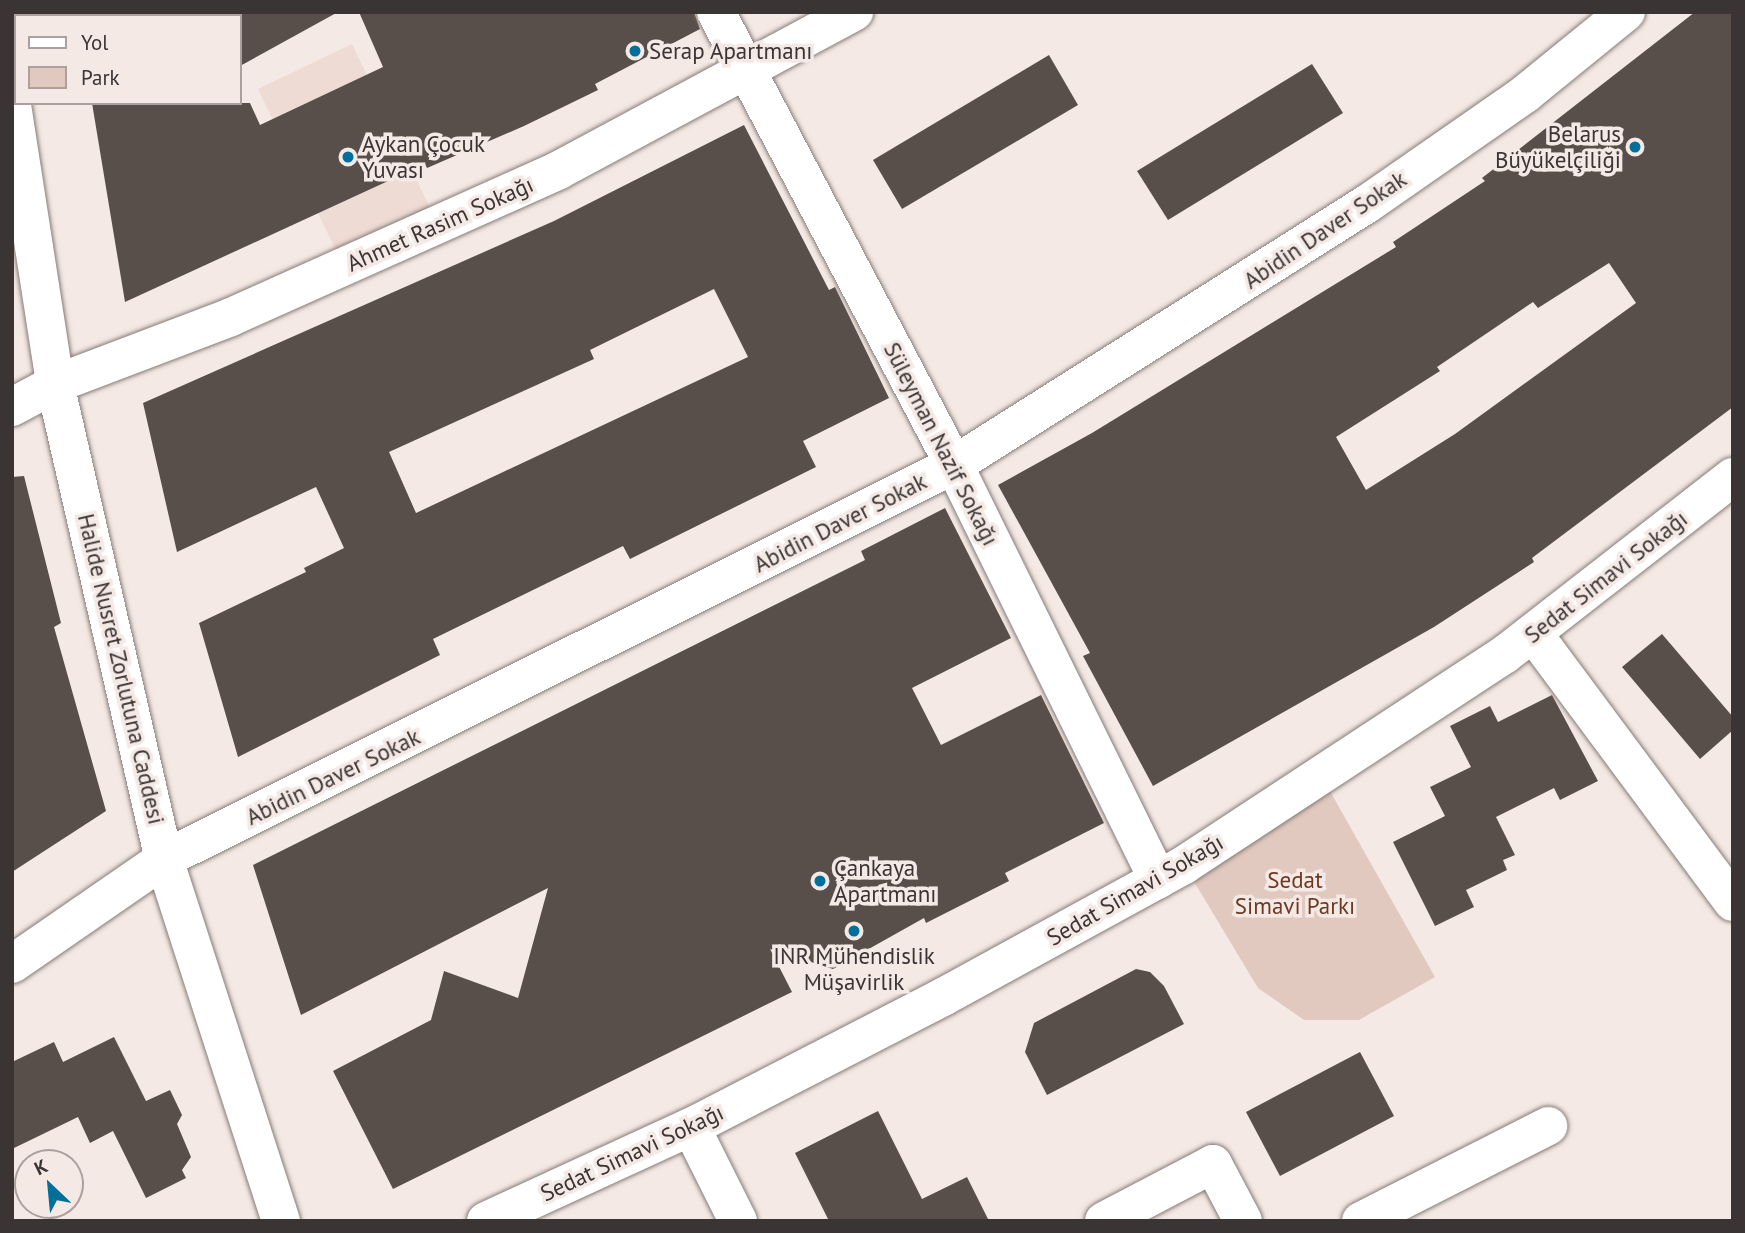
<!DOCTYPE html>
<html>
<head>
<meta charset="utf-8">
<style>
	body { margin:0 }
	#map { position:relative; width:1745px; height:1233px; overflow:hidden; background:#f4e9e4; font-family:"PT Sans",sans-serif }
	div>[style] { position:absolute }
	.built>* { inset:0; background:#eedbd3 }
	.green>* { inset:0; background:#e2c9c0 }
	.building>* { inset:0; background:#584f4b }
	.roads { filter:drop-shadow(0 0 2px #857b77) drop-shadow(0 0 2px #857b77) }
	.minor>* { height:38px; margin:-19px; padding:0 19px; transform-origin:19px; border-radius:19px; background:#fff }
	.dots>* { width:19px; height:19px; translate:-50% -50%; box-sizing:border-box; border:4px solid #f4e9e4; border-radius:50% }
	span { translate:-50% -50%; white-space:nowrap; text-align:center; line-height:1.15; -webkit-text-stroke:7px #f4e9e4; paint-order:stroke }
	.poi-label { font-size:23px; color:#3a3534 }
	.left { translate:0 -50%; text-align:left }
	.right { translate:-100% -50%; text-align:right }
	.street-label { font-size:23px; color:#3a3534 }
	.park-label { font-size:23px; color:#6d3923 }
	.frame { position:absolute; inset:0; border:14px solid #3a3534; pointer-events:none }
	.legend { position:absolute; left:14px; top:14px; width:228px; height:91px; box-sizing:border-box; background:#f4e9e4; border:2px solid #aaa19e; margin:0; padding:9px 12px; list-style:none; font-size:21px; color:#3a3534 }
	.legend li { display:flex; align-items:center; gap:14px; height:35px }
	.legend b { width:35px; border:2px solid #aaa19e }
	.north { position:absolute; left:14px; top:1149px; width:70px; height:70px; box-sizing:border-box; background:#f4e9e4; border:2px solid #aaa19e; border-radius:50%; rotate:334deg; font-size:19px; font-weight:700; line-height:28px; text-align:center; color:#3a3534 }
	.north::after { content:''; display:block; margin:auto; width:24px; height:32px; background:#00709b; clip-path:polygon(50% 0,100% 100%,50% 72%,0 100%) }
</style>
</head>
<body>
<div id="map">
	<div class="built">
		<div style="clip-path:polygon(352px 44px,438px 225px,344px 267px,258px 89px)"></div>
	</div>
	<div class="green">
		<div style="clip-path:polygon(1322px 777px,1435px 977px,1359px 1020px,1304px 1020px,1258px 988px,1184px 865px)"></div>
	</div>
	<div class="building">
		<div style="clip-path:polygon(240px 12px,338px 12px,240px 66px)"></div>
		<div style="clip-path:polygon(359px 12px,694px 12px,700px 29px,595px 84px,598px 90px,524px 126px,427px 168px,425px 164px,125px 302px,92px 103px,250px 103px,260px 125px,383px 67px)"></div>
		<div style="clip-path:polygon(evenodd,1695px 12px,1733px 12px,1733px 407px,1532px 558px,1534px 562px,1434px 627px,1153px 786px,1083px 656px,1090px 653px,998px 485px,1092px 433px,1396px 247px,1393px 242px,1485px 181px,1482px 178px,1695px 12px,1609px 263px,1636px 303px,1455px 434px,1366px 490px,1336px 437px,1440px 371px,1437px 367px,1533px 302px,1538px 308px,1609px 263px)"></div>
		<div style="clip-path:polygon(1049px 55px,1078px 105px,902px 209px,873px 160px)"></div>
		<div style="clip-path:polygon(1312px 64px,1343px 113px,1168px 220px,1137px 171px)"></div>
		<div style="clip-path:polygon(evenodd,744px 125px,829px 290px,835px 287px,889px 398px,803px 441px,816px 467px,630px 559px,623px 546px,433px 639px,440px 655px,238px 757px,199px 623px,306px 572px,304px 568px,344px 548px,316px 487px,177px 552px,143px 403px,554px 221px,744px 125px,714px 289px,748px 357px,416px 513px,389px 452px,594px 359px,590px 350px,714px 289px)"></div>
		<div style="clip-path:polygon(24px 476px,61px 623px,54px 627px,106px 811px,12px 872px,12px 477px)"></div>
		<div style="clip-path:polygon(945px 508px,1011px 638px,912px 688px,941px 745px,1041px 695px,1104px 823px,1005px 873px,1009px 881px,926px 923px,924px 918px,833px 969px,770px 949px,792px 992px,393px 1189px,333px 1071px,431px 1020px,444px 971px,518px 998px,548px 888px,301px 1015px,253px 865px,865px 560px,861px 551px)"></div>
		<div style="clip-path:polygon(1662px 634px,1733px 717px,1733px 730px,1700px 759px,1622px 667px)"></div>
		<div style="clip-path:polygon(1552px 695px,1598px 781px,1560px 800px,1554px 788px,1496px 817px,1515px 855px,1503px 860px,1507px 870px,1466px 890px,1474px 907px,1435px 926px,1393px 842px,1445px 816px,1430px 787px,1471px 767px,1450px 726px,1490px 706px,1498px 722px)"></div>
		<div style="clip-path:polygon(1136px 969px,1150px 972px,1164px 986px,1184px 1024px,1047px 1095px,1025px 1052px,1034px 1023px)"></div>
		<div style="clip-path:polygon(114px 1037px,146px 1101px,170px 1090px,182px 1115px,177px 1124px,191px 1157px,182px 1170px,186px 1178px,146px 1198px,113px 1131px,90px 1143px,78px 1117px,12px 1149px,12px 1062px,54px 1042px,63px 1062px)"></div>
		<div style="clip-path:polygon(1360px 1052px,1394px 1116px,1280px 1176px,1246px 1112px)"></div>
		<div style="clip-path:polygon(878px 1111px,922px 1199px,967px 1177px,989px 1221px,829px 1221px,795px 1153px)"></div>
	</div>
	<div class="roads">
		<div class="minor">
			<div style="left:716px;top:12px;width:512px;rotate:62.28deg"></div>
			<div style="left:954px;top:465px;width:462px;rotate:63.8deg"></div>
			<div style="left:12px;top:105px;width:282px;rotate:81.2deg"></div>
			<div style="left:55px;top:384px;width:487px;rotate:77.1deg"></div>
			<div style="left:164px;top:859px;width:380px;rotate:72.1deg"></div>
			<div style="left:12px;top:407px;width:49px;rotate:-28.1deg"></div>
			<div style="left:55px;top:384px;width:188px;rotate:-20.8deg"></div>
			<div style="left:231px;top:317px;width:359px;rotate:-24.1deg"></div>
			<div style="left:559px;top:170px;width:335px;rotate:-28.2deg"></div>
			<div style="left:1533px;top:633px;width:335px;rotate:53.4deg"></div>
			<div style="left:12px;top:964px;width:185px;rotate:-34.6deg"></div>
			<div style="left:164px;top:859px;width:883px;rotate:-26.51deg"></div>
			<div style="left:954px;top:465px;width:489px;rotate:-32.3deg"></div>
			<div style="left:1367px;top:204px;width:193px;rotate:-34.8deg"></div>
			<div style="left:1525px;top:94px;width:130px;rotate:-39.1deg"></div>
			<div style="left:691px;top:1127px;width:105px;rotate:63.4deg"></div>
			<div style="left:486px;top:1221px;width:234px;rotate:-24.7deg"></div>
			<div style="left:699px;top:1123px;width:275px;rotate:-27.3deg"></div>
			<div style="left:943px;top:997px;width:275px;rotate:-28.7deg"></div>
			<div style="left:1184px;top:865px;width:383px;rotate:-33.3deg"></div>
			<div style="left:1504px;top:655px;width:290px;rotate:-37.9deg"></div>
			<div style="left:1104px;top:1221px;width:123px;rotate:-27.6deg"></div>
			<div style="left:1213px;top:1164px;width:64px;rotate:62.2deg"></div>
			<div style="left:1361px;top:1221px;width:210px;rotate:-26.9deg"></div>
		</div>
	</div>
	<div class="dots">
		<div style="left:635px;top:51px;background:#00709b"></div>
		<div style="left:1635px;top:147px;background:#00709b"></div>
		<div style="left:348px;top:157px;background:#00709b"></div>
		<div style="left:820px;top:881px;background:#00709b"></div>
		<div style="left:854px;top:931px;background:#00709b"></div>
	</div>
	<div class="poi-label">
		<span class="left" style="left:649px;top:51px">Serap Apartmanı</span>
		<span class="right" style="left:1621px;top:147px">Belarus<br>Büyükelçiliği</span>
		<span class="left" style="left:362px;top:157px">Aykan Çocuk<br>Yuvası</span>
		<span class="left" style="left:834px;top:881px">Çankaya<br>Apartmanı</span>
		<span style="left:854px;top:969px">INR Mühendislik<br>Müşavirlik</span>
	</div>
	<div class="street-label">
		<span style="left:440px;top:224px;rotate:-24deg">Ahmet Rasim Sokağı</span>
		<span style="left:1325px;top:230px;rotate:-34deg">Abidin Daver Sokak</span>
		<span style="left:941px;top:444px;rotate:63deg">Süleyman Nazif Sokağı</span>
		<span style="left:840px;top:523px;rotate:-27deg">Abidin Daver Sokak</span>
		<span style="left:1606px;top:577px;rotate:-38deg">Sedat Simavi Sokağı</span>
		<span style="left:121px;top:669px;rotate:77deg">Halide Nusret Zorlutuna Caddesi</span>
		<span style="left:333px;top:777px;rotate:-26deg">Abidin Daver Sokak</span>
		<span style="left:1135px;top:890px;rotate:-30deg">Sedat Simavi Sokağı</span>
		<span style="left:632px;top:1153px;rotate:-25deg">Sedat Simavi Sokağı</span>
	</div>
	<div class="park-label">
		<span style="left:1295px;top:893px">Sedat<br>Simavi Parkı</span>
	</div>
	<div class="frame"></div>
	<ul class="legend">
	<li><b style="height:9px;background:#fff"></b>Yol</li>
	<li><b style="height:19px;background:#e2c9c0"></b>Park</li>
	</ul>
	<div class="north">K</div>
</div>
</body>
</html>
